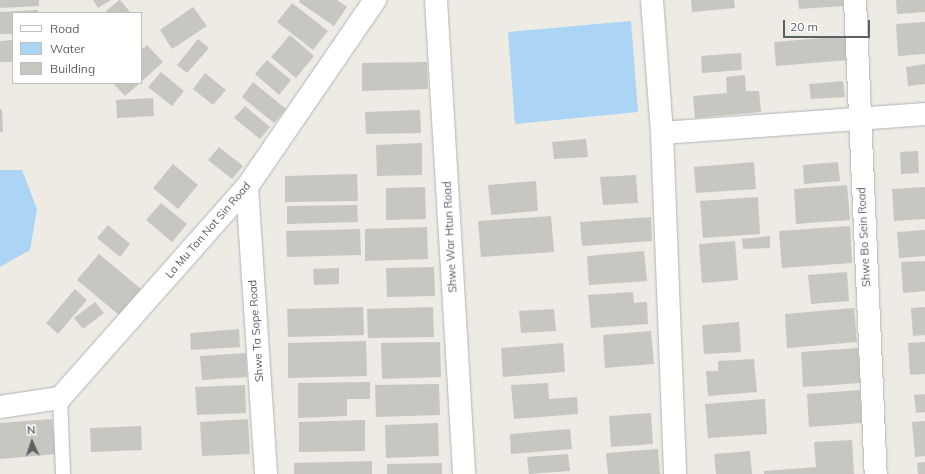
<!DOCTYPE html>
<html>
<head>
<meta charset="utf-8">
<style>
	body { margin:0 }
	#map { position:relative; width:925px; height:474px; overflow:hidden; background:#edebe4; font-family:Mulish,sans-serif }
	div>[style] { position:absolute }
	.water>* { inset:0; background:#acd5f5 }
	.building>* { inset:0; background:#c8c6c1 }
	.roads { filter:drop-shadow(0 0 1px #b1b4b8) drop-shadow(0 0 1px #b1b4b8) }
	.service>* { height:14px; margin:-7px; padding:0 7px; transform-origin:7px; border-radius:7px; background:#fff }
	.minor>* { height:22px; margin:-11px; padding:0 11px; transform-origin:11px; border-radius:11px; background:#fff }
	span { translate:-50% -50%; white-space:nowrap; text-align:center; line-height:1.15; -webkit-text-stroke:4px #fff; paint-order:stroke }
	.street-label { font-size:11px; color:#5c5f63 }
	.legend { position:absolute; left:12px; top:12px; width:130px; height:72px; box-sizing:border-box; background:#fff; border:1px solid #bebfc1; margin:0; padding:5px 7px; list-style:none; font-size:12px; color:#5c5f63 }
	.legend li { display:flex; align-items:center; gap:8px; height:20px }
	.legend b { width:20px; border:1px solid #bebfc1 }
	.north { position:absolute; left:12px; top:422px; width:40px; height:40px; -webkit-text-stroke:3px #fff; paint-order:stroke; rotate:357deg; font-size:11px; font-weight:700; line-height:16px; text-align:center; color:#5c5f63 }
	.north::after { content:''; display:block; margin:auto; width:14px; height:18px; background:#5c5f63; clip-path:polygon(50% 0,100% 100%,50% 72%,0 100%) }
	.scale { position:absolute; left:783px; top:20px; width:87px; height:18px; box-sizing:border-box; border:2px solid #5c5f63; border-top:0; padding-left:5px; font-size:12px; line-height:14px; white-space:nowrap; color:#5c5f63; -webkit-text-stroke:3px #fff; paint-order:stroke }
</style>
</head>
<body>
<div id="map">
	<div class="water">
		<div style="clip-path:polygon(631px 21px,638px 112px,515px 124px,508px 32px)"></div>
		<div style="clip-path:polygon(0 170px,22px 170px,37px 209px,30px 250px,0 267px)"></div>
	</div>
	<div class="building">
		<div style="clip-path:polygon(0 0,39px 0,39px 6px,0 8px)"></div>
		<div style="clip-path:polygon(93px 0,111px 0,98px 8px)"></div>
		<div style="clip-path:polygon(120px 0,131px 13px,104px 13px,119px 0)"></div>
		<div style="clip-path:polygon(300px 0,337px 0,347px 7px,334px 26px,299px 2px)"></div>
		<div style="clip-path:polygon(691px 0,734px 0,735px 8px,692px 12px)"></div>
		<div style="clip-path:polygon(798px 0,843px 0,844px 6px,799px 9px)"></div>
		<div style="clip-path:polygon(896px 0,925px 0,925px 12px,897px 14px)"></div>
		<div style="clip-path:polygon(292px 3px,328px 31px,313px 50px,277px 22px)"></div>
		<div style="clip-path:polygon(193px 7px,207px 26px,172px 49px,160px 30px)"></div>
		<div style="clip-path:polygon(38px 10px,38px 13px,13px 13px,13px 34px,0 34px,0 12px)"></div>
		<div style="clip-path:polygon(925px 22px,925px 54px,898px 56px,896px 24px)"></div>
		<div style="clip-path:polygon(290px 35px,314px 56px,296px 78px,271px 57px)"></div>
		<div style="clip-path:polygon(847px 36px,849px 60px,776px 66px,774px 42px)"></div>
		<div style="clip-path:polygon(198px 39px,209px 48px,187px 73px,177px 65px)"></div>
		<div style="clip-path:polygon(13px 40px,13px 62px,0 62px,0 41px)"></div>
		<div style="clip-path:polygon(147px 45px,163px 62px,141px 82px,141px 50px)"></div>
		<div style="clip-path:polygon(741px 53px,742px 70px,702px 73px,701px 56px)"></div>
		<div style="clip-path:polygon(267px 60px,291px 80px,279px 95px,255px 74px)"></div>
		<div style="clip-path:polygon(427px 62px,428px 89px,362px 91px,362px 63px)"></div>
		<div style="clip-path:polygon(925px 64px,925px 84px,908px 86px,906px 67px)"></div>
		<div style="clip-path:polygon(161px 72px,184px 91px,172px 106px,148px 87px)"></div>
		<div style="clip-path:polygon(205px 73px,226px 90px,213px 105px,193px 89px)"></div>
		<div style="clip-path:polygon(745px 75px,746px 91px,759px 91px,761px 112px,695px 118px,693px 96px,727px 93px,726px 77px)"></div>
		<div style="clip-path:polygon(843px 81px,845px 97px,811px 99px,809px 84px)"></div>
		<div style="clip-path:polygon(253px 82px,286px 109px,274px 123px,242px 97px)"></div>
		<div style="clip-path:polygon(113px 83px,140px 83px,125px 96px)"></div>
		<div style="clip-path:polygon(153px 98px,154px 116px,117px 118px,116px 100px)"></div>
		<div style="clip-path:polygon(245px 106px,270px 127px,260px 139px,234px 118px)"></div>
		<div style="clip-path:polygon(0 109px,2px 109px,3px 132px,0 132px)"></div>
		<div style="clip-path:polygon(420px 110px,421px 133px,366px 134px,365px 112px)"></div>
		<div style="clip-path:polygon(586px 139px,588px 157px,554px 159px,552px 142px)"></div>
		<div style="clip-path:polygon(422px 143px,422px 175px,377px 176px,376px 145px)"></div>
		<div style="clip-path:polygon(219px 147px,243px 166px,232px 179px,208px 160px)"></div>
		<div style="clip-path:polygon(918px 151px,919px 173px,901px 174px,900px 152px)"></div>
		<div style="clip-path:polygon(754px 162px,756px 189px,696px 193px,694px 167px)"></div>
		<div style="clip-path:polygon(838px 162px,840px 181px,804px 184px,803px 165px)"></div>
		<div style="clip-path:polygon(173px 164px,198px 185px,178px 209px,153px 188px)"></div>
		<div style="clip-path:polygon(357px 174px,358px 201px,285px 202px,285px 176px)"></div>
		<div style="clip-path:polygon(636px 175px,638px 203px,603px 205px,600px 177px)"></div>
		<div style="clip-path:polygon(536px 181px,538px 211px,491px 215px,488px 185px)"></div>
		<div style="clip-path:polygon(847px 185px,850px 220px,796px 224px,794px 189px)"></div>
		<div style="clip-path:polygon(425px 187px,426px 219px,386px 220px,386px 188px)"></div>
		<div style="clip-path:polygon(925px 187px,925px 219px,894px 221px,892px 189px)"></div>
		<div style="clip-path:polygon(758px 197px,760px 234px,703px 238px,700px 201px)"></div>
		<div style="clip-path:polygon(161px 203px,187px 224px,172px 242px,146px 220px)"></div>
		<div style="clip-path:polygon(357px 205px,358px 222px,287px 224px,287px 206px)"></div>
		<div style="clip-path:polygon(551px 216px,554px 252px,481px 257px,478px 221px)"></div>
		<div style="clip-path:polygon(651px 217px,652px 241px,582px 246px,580px 222px)"></div>
		<div style="clip-path:polygon(108px 225px,130px 244px,120px 257px,97px 238px)"></div>
		<div style="clip-path:polygon(850px 226px,852px 263px,782px 268px,779px 231px)"></div>
		<div style="clip-path:polygon(427px 227px,428px 259px,365px 261px,365px 229px)"></div>
		<div style="clip-path:polygon(360px 229px,361px 255px,287px 257px,286px 231px)"></div>
		<div style="clip-path:polygon(925px 230px,925px 256px,899px 258px,897px 232px)"></div>
		<div style="clip-path:polygon(770px 236px,770px 248px,743px 249px,742px 239px)"></div>
		<div style="clip-path:polygon(735px 241px,738px 280px,702px 283px,699px 244px)"></div>
		<div style="clip-path:polygon(644px 251px,647px 281px,589px 285px,587px 256px)"></div>
		<div style="clip-path:polygon(99px 254px,141px 289px,119px 315px,77px 280px)"></div>
		<div style="clip-path:polygon(925px 261px,925px 291px,903px 293px,901px 262px)"></div>
		<div style="clip-path:polygon(434px 267px,435px 296px,387px 297px,386px 268px)"></div>
		<div style="clip-path:polygon(339px 268px,339px 284px,314px 285px,313px 269px)"></div>
		<div style="clip-path:polygon(847px 272px,849px 301px,811px 304px,808px 275px)"></div>
		<div style="clip-path:polygon(75px 289px,87px 300px,58px 334px,46px 323px)"></div>
		<div style="clip-path:polygon(633px 292px,634px 303px,647px 302px,648px 324px,591px 328px,588px 295px)"></div>
		<div style="clip-path:polygon(95px 302px,104px 313px,83px 329px,74px 318px)"></div>
		<div style="clip-path:polygon(363px 307px,364px 335px,288px 337px,287px 309px)"></div>
		<div style="clip-path:polygon(433px 307px,434px 337px,368px 338px,367px 309px)"></div>
		<div style="clip-path:polygon(925px 307px,925px 335px,913px 336px,911px 308px)"></div>
		<div style="clip-path:polygon(854px 308px,857px 342px,787px 348px,785px 314px)"></div>
		<div style="clip-path:polygon(554px 309px,556px 331px,521px 333px,519px 311px)"></div>
		<div style="clip-path:polygon(739px 322px,741px 352px,704px 354px,702px 325px)"></div>
		<div style="clip-path:polygon(239px 329px,240px 347px,191px 350px,190px 333px)"></div>
		<div style="clip-path:polygon(651px 331px,654px 364px,605px 368px,603px 335px)"></div>
		<div style="clip-path:polygon(366px 341px,367px 376px,288px 378px,288px 343px)"></div>
		<div style="clip-path:polygon(440px 342px,441px 377px,382px 379px,381px 343px)"></div>
		<div style="clip-path:polygon(925px 342px,925px 374px,910px 375px,908px 343px)"></div>
		<div style="clip-path:polygon(563px 343px,565px 372px,503px 377px,501px 348px)"></div>
		<div style="clip-path:polygon(858px 348px,861px 383px,803px 387px,801px 352px)"></div>
		<div style="clip-path:polygon(246px 353px,247px 377px,202px 380px,200px 356px)"></div>
		<div style="clip-path:polygon(754px 359px,757px 392px,708px 396px,706px 371px,718px 371px,718px 361px)"></div>
		<div style="clip-path:polygon(370px 382px,370px 399px,347px 399px,347px 416px,298px 418px,298px 383px)"></div>
		<div style="clip-path:polygon(548px 383px,549px 399px,577px 397px,578px 414px,514px 419px,511px 385px)"></div>
		<div style="clip-path:polygon(439px 384px,440px 415px,376px 417px,375px 385px)"></div>
		<div style="clip-path:polygon(245px 385px,246px 413px,197px 415px,195px 387px)"></div>
		<div style="clip-path:polygon(860px 390px,862px 423px,809px 427px,807px 394px)"></div>
		<div style="clip-path:polygon(925px 394px,925px 412px,916px 413px,914px 395px)"></div>
		<div style="clip-path:polygon(765px 399px,767px 434px,708px 438px,705px 404px)"></div>
		<div style="clip-path:polygon(651px 413px,653px 444px,611px 447px,609px 416px)"></div>
		<div style="clip-path:polygon(52px 419px,56px 454px,0 459px,0 423px)"></div>
		<div style="clip-path:polygon(248px 419px,250px 454px,202px 456px,200px 422px)"></div>
		<div style="clip-path:polygon(365px 420px,365px 451px,299px 452px,299px 422px)"></div>
		<div style="clip-path:polygon(925px 421px,925px 456px,915px 457px,912px 422px)"></div>
		<div style="clip-path:polygon(438px 423px,439px 456px,386px 458px,385px 425px)"></div>
		<div style="clip-path:polygon(141px 426px,142px 450px,91px 452px,90px 428px)"></div>
		<div style="clip-path:polygon(570px 429px,572px 449px,511px 454px,510px 434px)"></div>
		<div style="clip-path:polygon(852px 440px,854px 474px,764px 474px,764px 471px,816px 467px,814px 442px)"></div>
		<div style="clip-path:polygon(658px 449px,660px 474px,608px 474px,606px 453px)"></div>
		<div style="clip-path:polygon(750px 451px,752px 474px,716px 474px,714px 454px)"></div>
		<div style="clip-path:polygon(568px 454px,570px 471px,529px 474px,527px 457px)"></div>
		<div style="clip-path:polygon(372px 461px,372px 474px,294px 474px,294px 463px)"></div>
		<div style="clip-path:polygon(925px 462px,925px 474px,918px 474px,917px 463px)"></div>
		<div style="clip-path:polygon(442px 463px,442px 474px,387px 474px,387px 464px)"></div>
	</div>
	<div class="roads">
		<div class="service">
			<div style="left:60px;top:398px;width:76px;rotate:87.7deg"></div>
		</div>
		<div class="minor">
			<div style="left:436px;top:0;width:475px;rotate:86.6deg"></div>
			<div style="left:652px;top:0;width:133px;rotate:85.7deg"></div>
			<div style="left:662px;top:133px;width:341px;rotate:87.8deg"></div>
			<div style="left:855px;top:0;width:474px;rotate:87.5deg"></div>
			<div style="left:662px;top:133px;width:264px;rotate:-4.1deg"></div>
			<div style="left:247px;top:187px;width:288px;rotate:86.2deg"></div>
			<div style="left:0;top:407px;width:61px;rotate:-8.5deg"></div>
			<div style="left:60px;top:398px;width:282px;rotate:-48.5deg"></div>
			<div style="left:247px;top:187px;width:227px;rotate:-55.6deg"></div>
		</div>
	</div>
	<div class="street-label">
		<span style="left:208px;top:230px;rotate:-49deg">La Mu Tan Nat Sin Road</span>
		<span style="left:450px;top:237px;rotate:-93deg">Shwe War Htun Road</span>
		<span style="left:864px;top:237px;rotate:-93deg">Shwe Bo Sein Road</span>
		<span style="left:256px;top:331px;rotate:-94deg">Shwe Ta Sope Road</span>
	</div>
	<ul class="legend">
	<li><b style="height:5px;background:#fff"></b>Road</li>
	<li><b style="height:11px;background:#acd5f5"></b>Water</li>
	<li><b style="height:11px;background:#c8c6c1"></b>Building</li>
	</ul>
	<div class="north">N</div>
	<div class="scale">20 m</div>
</div>
</body>
</html>
